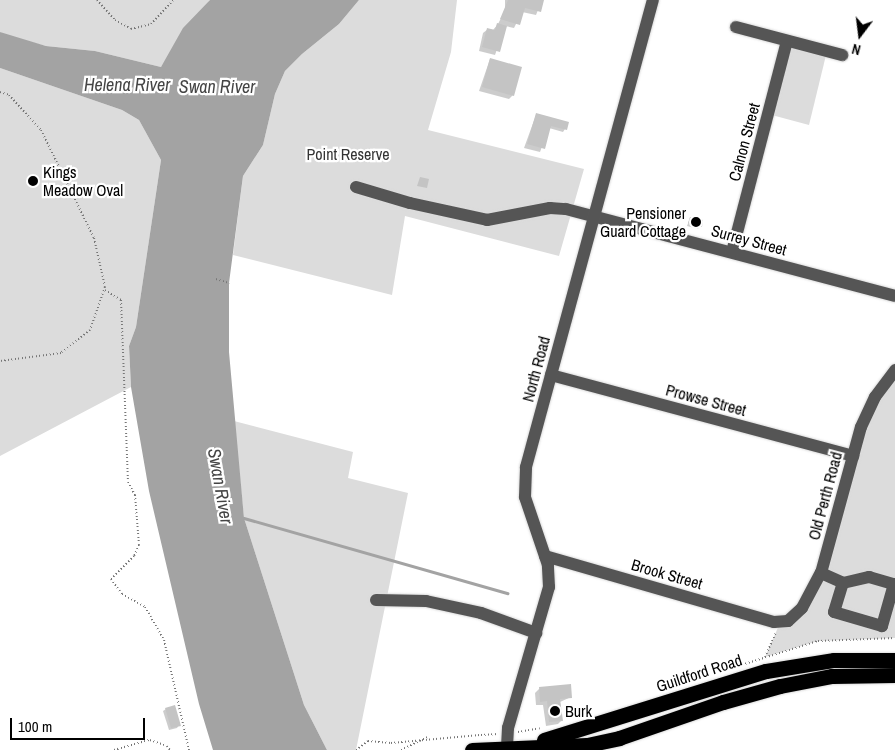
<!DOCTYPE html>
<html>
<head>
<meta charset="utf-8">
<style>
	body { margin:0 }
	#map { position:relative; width:895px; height:750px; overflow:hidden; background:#fff; font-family:"Archivo Narrow",sans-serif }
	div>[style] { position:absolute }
	.green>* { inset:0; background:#dcdcdc }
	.water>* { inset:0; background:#a3a3a3 }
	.shadow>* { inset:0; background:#0003 }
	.stream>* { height:2.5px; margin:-1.25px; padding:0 1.25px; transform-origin:1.25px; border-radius:1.25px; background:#a3a3a3 }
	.building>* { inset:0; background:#c4c4c4 }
	.path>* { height:2px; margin-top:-1px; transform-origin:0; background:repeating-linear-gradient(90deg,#777 0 1px,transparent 0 3.5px) }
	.roads { filter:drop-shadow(0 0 1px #dbdbdb) drop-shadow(0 0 1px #dbdbdb) }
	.minor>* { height:12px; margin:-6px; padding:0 6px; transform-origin:6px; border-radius:6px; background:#555 }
	.highway>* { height:15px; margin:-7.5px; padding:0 7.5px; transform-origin:7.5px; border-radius:7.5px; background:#000 }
	.dots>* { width:14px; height:14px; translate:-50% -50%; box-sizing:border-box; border:2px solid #fff; border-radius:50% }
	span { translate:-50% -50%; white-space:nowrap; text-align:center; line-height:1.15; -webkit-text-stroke:4.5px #fff; paint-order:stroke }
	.street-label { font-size:16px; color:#000 }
	.park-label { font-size:16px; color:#333 }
	.poi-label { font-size:16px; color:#000 }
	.left { translate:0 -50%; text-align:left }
	.right { translate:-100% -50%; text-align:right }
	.water-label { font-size:18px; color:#444; font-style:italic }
	.north { position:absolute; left:835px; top:10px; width:50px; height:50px; -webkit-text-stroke:4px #fff; paint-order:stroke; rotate:195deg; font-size:14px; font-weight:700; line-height:20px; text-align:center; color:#000 }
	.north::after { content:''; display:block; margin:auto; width:18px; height:22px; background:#000; clip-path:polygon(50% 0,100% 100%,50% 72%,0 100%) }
	.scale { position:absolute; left:10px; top:718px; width:135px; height:22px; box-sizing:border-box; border:2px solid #000; border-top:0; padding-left:6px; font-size:15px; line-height:18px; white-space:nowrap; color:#000; -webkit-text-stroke:4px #fff; paint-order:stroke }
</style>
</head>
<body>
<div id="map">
	<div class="green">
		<div style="clip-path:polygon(0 0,210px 0,161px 67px,95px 51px,46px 46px,7px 36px,0 32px)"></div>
		<div style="clip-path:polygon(359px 0,457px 0,451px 52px,428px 130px,584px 169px,559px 256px,405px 216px,392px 295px,233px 255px,243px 176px,263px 145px,275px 94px,285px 71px,302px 54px,339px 24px)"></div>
		<div style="clip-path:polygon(787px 41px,827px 51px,809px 125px,768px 114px)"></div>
		<div style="clip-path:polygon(0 68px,122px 110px,139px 120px,161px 160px,136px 327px,129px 346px,131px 387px,0 456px)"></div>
		<div style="clip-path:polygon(895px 370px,895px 638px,818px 641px,765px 657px,780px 623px,807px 600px,853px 456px)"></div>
		<div style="clip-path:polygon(234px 421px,353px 452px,348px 478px,408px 493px,356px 750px,327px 750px,304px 705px,244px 518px)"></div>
	</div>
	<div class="water">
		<div style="clip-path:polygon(210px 0,359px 0,339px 24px,302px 54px,285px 71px,275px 94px,263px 145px,243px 176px,229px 283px,229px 352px,244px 518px,304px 705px,327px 750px,213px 750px,199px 704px,149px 491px,131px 387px,129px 346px,136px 327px,161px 160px,139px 120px,122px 110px,0 68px,0 32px,46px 46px,95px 51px,161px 67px,183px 28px)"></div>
	</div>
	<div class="shadow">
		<div style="clip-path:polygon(505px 0,542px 0,536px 15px,522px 12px,514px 28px,505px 26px,495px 55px,479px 51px,483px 33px,488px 29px,493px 30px,498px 24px,505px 10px)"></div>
		<div style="clip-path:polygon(490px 59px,513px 95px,509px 99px,479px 91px)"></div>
		<div style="clip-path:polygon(536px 115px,565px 129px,563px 132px,549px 128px,540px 152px,524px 148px)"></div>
		<div style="clip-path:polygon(690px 218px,700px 226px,698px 229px,687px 226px)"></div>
		<div style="clip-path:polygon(570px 686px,571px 697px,560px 702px,562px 720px,558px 724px,546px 726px,543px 705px,536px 705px,535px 693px,539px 689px)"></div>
		<div style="clip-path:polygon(166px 709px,179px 725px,177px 728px,169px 730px,163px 711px)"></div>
	</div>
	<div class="stream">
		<div style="left:244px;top:518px;width:274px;rotate:15.9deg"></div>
	</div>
	<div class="building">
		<div style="clip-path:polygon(508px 0,544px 0,541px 12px,525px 8px,520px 25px,500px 19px)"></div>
		<div style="clip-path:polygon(497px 23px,507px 26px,500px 52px,482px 47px,487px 28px,495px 30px)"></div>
		<div style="clip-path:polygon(490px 58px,522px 67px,514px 96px,482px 87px)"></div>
		<div style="clip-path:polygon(536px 113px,569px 122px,567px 130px,551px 126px,545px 149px,527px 144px)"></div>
		<div style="clip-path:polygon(420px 177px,429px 179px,427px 188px,417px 186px)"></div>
		<div style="clip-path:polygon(690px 217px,703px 220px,702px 227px,688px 223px)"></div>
		<div style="clip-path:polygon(571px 684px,572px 698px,560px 699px,563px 721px,549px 722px,547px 701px,540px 702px,539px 687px)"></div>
		<div style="clip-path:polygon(175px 705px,181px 726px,171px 728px,165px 708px)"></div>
	</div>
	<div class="path">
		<div style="left:97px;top:0;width:27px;rotate:48deg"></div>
		<div style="left:115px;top:20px;width:18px;rotate:29deg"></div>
		<div style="left:131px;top:29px;width:21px;rotate:-14deg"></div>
		<div style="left:151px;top:24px;width:33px;rotate:-47deg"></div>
		<div style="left:0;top:92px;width:9px;rotate:18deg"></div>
		<div style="left:9px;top:95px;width:47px;rotate:47.6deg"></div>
		<div style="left:41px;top:130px;width:120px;rotate:63.9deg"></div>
		<div style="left:94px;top:238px;width:50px;rotate:77.3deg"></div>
		<div style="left:105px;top:287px;width:46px;rotate:109.2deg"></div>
		<div style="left:90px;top:330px;width:37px;rotate:142deg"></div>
		<div style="left:61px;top:353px;width:62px;rotate:172.5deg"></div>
		<div style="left:216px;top:279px;width:14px;rotate:17deg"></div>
		<div style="left:105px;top:290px;width:19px;rotate:32deg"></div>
		<div style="left:121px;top:300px;width:182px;rotate:87.8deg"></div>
		<div style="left:128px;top:482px;width:15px;rotate:62deg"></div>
		<div style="left:135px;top:495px;width:50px;rotate:85.4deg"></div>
		<div style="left:139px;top:545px;width:12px;rotate:114deg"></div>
		<div style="left:134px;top:556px;width:33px;rotate:135deg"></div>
		<div style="left:111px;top:579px;width:19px;rotate:54deg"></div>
		<div style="left:122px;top:594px;width:26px;rotate:29deg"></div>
		<div style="left:145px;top:607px;width:38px;rotate:60deg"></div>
		<div style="left:164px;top:640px;width:113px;rotate:77.2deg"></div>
		<div style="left:765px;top:657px;width:27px;rotate:-66deg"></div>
		<div style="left:722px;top:671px;width:101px;rotate:-17.4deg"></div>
		<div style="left:818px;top:641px;width:77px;rotate:-2.2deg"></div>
		<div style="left:518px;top:732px;width:22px;rotate:-10deg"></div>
		<div style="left:481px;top:735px;width:17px;rotate:-3deg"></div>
		<div style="left:114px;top:750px;width:37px;rotate:-16deg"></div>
		<div style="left:150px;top:740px;width:18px;rotate:19deg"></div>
		<div style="left:167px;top:746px;width:5px;rotate:53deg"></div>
		<div style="left:356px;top:750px;width:15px;rotate:-37deg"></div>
		<div style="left:368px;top:741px;width:23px;rotate:5deg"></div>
		<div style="left:391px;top:743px;width:89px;rotate:-5.1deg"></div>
		<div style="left:401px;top:750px;width:30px;rotate:-26deg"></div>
	</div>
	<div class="roads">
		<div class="minor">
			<div style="left:736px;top:27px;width:110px;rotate:14.8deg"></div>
			<div style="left:356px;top:187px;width:56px;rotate:16.5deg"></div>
			<div style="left:410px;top:203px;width:79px;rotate:12.4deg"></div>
			<div style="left:487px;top:220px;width:64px;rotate:-10.8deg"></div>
			<div style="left:550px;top:208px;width:16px;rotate:4deg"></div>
			<div style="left:566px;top:209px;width:340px;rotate:14.8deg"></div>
			<div style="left:732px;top:252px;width:218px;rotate:-75.4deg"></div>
			<div style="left:551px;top:375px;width:313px;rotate:15deg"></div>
			<div style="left:545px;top:556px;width:238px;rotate:16.1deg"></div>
			<div style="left:774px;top:622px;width:14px;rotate:-4deg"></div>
			<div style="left:788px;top:621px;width:19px;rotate:-43deg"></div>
			<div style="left:802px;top:608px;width:40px;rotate:-62deg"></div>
			<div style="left:821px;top:573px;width:151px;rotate:-74.7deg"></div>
			<div style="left:861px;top:427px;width:33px;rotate:-65deg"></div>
			<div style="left:875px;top:397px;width:34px;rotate:-53deg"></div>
			<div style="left:821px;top:573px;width:24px;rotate:24deg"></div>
			<div style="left:843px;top:583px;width:27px;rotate:-13deg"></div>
			<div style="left:869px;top:577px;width:26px;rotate:16deg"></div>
			<div style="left:894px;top:584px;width:44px;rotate:105.9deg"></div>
			<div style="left:882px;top:626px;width:50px;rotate:-163.7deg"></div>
			<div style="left:834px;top:612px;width:30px;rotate:-73deg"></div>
			<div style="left:376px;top:600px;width:50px;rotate:1.1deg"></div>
			<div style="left:426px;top:601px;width:56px;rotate:12.3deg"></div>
			<div style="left:481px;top:613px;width:59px;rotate:20deg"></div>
			<div style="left:507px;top:747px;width:19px;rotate:-87deg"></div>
			<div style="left:508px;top:728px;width:147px;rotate:-73.8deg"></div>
			<div style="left:549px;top:587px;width:22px;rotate:-93deg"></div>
			<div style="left:548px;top:565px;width:72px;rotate:-108.7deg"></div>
			<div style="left:525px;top:497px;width:30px;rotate:-88deg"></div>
			<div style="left:526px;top:467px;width:484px;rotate:-74.8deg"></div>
		</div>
		<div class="highway">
			<div style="left:544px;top:740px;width:232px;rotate:-17.3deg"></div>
			<div style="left:766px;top:671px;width:69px;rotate:-9.2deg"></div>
			<div style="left:834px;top:660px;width:61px"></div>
			<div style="left:472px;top:750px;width:115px;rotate:-2.5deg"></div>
			<div style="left:587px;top:745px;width:33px;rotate:-12deg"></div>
			<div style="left:619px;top:738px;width:110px;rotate:-19.1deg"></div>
			<div style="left:723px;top:702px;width:59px;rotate:-15.7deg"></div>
			<div style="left:780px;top:686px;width:53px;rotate:-10.9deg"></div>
			<div style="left:832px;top:676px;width:63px;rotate:-0.9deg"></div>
		</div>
	</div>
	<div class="dots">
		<div style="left:33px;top:181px;background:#000"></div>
		<div style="left:696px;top:222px;background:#000"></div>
		<div style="left:555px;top:711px;background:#000"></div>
	</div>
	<div class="street-label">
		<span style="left:744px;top:142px;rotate:-75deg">Calnon Street</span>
		<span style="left:749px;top:240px;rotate:15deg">Surrey Street</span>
		<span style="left:536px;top:369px;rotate:-75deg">North Road</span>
		<span style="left:706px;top:400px;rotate:15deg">Prowse Street</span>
		<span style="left:825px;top:496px;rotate:-75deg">Old Perth Road</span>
		<span style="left:667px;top:574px;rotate:16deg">Brook Street</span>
		<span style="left:699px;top:673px;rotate:-18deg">Guildford Road</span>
	</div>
	<div class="park-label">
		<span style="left:348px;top:154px">Point Reserve</span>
	</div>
	<div class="poi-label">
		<span class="left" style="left:43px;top:181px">Kings<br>Meadow Oval</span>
		<span class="right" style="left:686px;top:222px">Pensioner<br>Guard Cottage</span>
		<span class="left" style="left:565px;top:711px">Burk</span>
	</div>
	<div class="water-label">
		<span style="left:127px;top:85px">Helena River</span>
		<span style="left:217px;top:87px">Swan River</span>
		<span style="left:220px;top:486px;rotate:80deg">Swan River</span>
	</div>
	<div class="north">N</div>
	<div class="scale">100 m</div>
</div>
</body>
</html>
